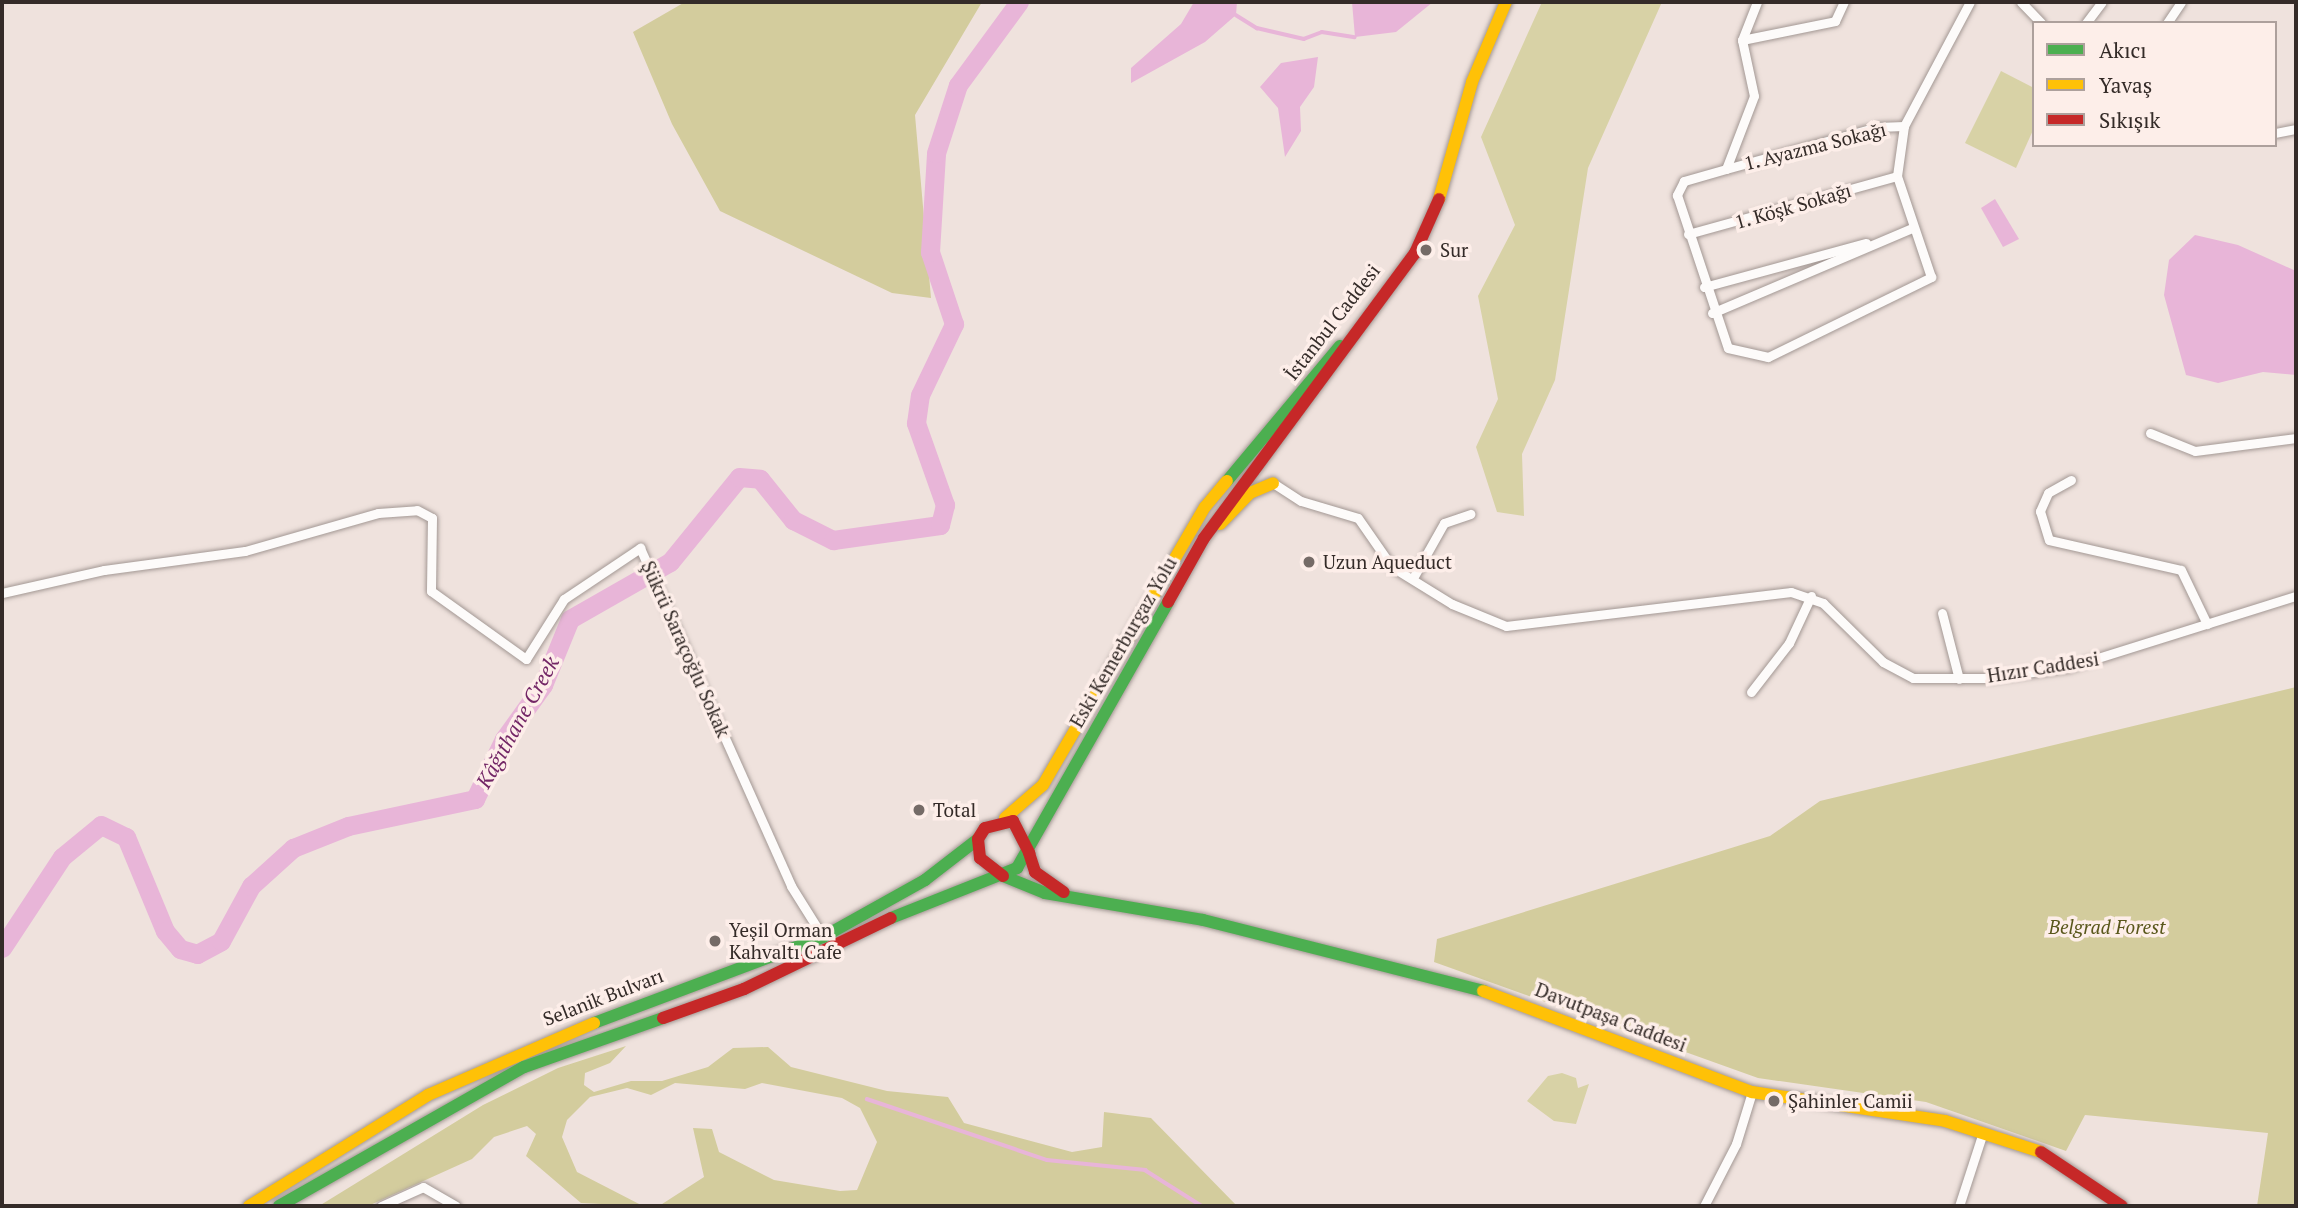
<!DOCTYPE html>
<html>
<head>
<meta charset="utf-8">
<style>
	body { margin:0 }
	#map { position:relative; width:2298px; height:1208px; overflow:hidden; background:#efe2dd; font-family:"PT Serif",serif }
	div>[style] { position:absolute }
	.green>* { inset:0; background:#d8d2a6 }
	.forest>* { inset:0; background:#d3cc9d }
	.water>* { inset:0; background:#e8b5d8 }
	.stream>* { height:3.5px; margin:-1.75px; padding:0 1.75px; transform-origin:1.75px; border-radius:1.75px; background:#e8b5d8 }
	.river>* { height:19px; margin:-9.5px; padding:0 9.5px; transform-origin:9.5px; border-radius:9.5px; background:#e8b5d8 }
	.roads { filter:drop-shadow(0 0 2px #a39894) drop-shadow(0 0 2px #a39894) }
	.street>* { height:9px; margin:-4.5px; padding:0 4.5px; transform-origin:4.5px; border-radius:4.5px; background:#fdfbfa }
	.fast>* { height:12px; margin:-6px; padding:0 6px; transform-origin:6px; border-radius:6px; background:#4caf50 }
	.slow>* { height:12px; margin:-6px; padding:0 6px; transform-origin:6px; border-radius:6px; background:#ffc107 }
	.jam>* { height:12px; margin:-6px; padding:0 6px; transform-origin:6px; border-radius:6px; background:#c62828 }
	.dots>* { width:19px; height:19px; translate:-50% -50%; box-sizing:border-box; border:4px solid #fdeee9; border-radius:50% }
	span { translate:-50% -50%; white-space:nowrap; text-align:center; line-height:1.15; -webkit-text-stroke:7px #fdeee9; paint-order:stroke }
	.street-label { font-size:19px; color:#342b28 }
	.poi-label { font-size:19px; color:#342b28 }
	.left { translate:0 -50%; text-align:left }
	.park-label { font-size:19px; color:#59571b; font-style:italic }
	.water-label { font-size:21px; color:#732666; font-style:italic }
	.frame { position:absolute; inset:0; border:4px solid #342b28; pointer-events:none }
	.legend { position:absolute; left:2032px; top:21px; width:245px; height:126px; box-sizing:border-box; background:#fdeee9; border:2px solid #ada09c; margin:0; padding:9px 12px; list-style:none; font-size:21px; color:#342b28 }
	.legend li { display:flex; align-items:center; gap:14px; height:35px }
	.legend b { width:35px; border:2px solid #ada09c }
</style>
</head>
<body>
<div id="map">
	<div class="green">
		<div style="clip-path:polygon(1542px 2px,1662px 2px,1588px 168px,1555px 380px,1522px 454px,1524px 516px,1497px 512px,1476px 447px,1498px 399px,1478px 296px,1515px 225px,1481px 137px)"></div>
		<div style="clip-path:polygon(2001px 71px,2034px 88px,2034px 128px,2016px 168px,1965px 143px)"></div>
		<div style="clip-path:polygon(1562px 1073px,1576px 1078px,1578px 1088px,1589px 1084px,1576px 1124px,1554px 1121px,1527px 1101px,1548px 1076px)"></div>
	</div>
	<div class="forest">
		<div style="clip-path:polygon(685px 2px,982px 2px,915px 115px,931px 298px,892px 293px,720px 211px,672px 124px,633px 32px)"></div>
		<div style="clip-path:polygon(2296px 687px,2296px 1206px,2257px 1206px,2268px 1133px,2085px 1115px,2066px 1151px,1926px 1102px,1758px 1078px,1434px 962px,1437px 939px,1770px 836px,1820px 801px)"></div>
		<div style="clip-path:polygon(626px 1046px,610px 1063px,585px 1073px,584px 1085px,594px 1092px,631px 1081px,662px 1081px,708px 1067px,733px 1048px,768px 1047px,791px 1067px,887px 1091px,948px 1097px,964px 1123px,1072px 1152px,1102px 1147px,1104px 1112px,1151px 1118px,1237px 1206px,659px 1206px,704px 1177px,693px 1128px,712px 1129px,719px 1152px,774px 1180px,840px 1191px,857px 1190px,877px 1142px,860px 1108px,842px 1098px,762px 1083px,745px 1089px,675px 1083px,651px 1095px,627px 1088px,590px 1097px,567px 1120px,562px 1137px,577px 1172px,643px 1206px,581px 1203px,526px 1156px,536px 1134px,527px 1126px,494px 1137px,472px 1159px,368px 1206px,319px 1206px,483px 1105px,558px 1068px)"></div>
	</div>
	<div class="water">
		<div style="clip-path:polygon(1194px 2px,1237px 2px,1236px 15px,1205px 42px,1131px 83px,1131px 68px,1181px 24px)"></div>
		<div style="clip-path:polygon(1352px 2px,1433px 2px,1396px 32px,1355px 37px)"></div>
		<div style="clip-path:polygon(1318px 57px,1314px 87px,1300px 107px,1301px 131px,1285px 157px,1278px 108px,1260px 87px,1281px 63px)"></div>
		<div style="clip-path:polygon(1995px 199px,2019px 239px,2003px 247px,1981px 208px)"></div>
		<div style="clip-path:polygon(2195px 235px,2238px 245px,2296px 271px,2296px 375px,2263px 372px,2218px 383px,2186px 375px,2164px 295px,2169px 260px)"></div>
	</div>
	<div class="stream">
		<div style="left:1236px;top:15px;width:25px;rotate:32deg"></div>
		<div style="left:1257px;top:28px;width:48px;rotate:13.2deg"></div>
		<div style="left:1304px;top:39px;width:19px;rotate:-21deg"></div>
		<div style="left:1322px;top:32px;width:33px;rotate:9deg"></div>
		<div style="left:867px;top:1099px;width:190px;rotate:18.7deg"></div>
		<div style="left:1047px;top:1160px;width:99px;rotate:5.8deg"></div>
		<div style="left:1145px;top:1170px;width:67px;rotate:32.3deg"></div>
	</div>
	<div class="river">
		<div style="left:2px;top:948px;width:109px;rotate:-56.6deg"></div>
		<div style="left:62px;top:857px;width:50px;rotate:-39.4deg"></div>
		<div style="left:101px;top:825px;width:28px;rotate:26deg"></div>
		<div style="left:126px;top:837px;width:102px;rotate:67.5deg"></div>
		<div style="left:165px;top:931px;width:23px;rotate:50deg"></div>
		<div style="left:180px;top:949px;width:18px;rotate:16deg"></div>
		<div style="left:197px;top:954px;width:27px;rotate:-28deg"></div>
		<div style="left:221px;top:941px;width:63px;rotate:-61.4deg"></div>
		<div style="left:251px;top:886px;width:57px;rotate:-42.1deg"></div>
		<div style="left:293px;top:848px;width:59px;rotate:-21.8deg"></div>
		<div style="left:348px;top:826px;width:130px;rotate:-12deg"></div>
		<div style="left:475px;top:799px;width:67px;rotate:-64.2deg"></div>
		<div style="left:504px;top:739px;width:67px;rotate:-54.2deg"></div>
		<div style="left:543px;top:685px;width:71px;rotate:-67.8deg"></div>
		<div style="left:570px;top:619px;width:115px;rotate:-29.7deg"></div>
		<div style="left:670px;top:562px;width:109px;rotate:-50.9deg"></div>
		<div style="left:739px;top:477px;width:21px;rotate:5deg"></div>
		<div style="left:760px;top:479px;width:53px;rotate:51.2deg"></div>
		<div style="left:793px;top:520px;width:45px;rotate:26.6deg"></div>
		<div style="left:833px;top:540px;width:108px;rotate:-8deg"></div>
		<div style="left:940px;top:525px;width:21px;rotate:-76deg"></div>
		<div style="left:945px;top:505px;width:87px;rotate:-109.5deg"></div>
		<div style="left:916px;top:423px;width:28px;rotate:-82deg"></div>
		<div style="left:920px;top:395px;width:79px;rotate:-64.4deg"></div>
		<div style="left:954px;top:324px;width:76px;rotate:-108.4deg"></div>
		<div style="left:930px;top:252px;width:99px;rotate:-86.5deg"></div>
		<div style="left:936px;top:153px;width:71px;rotate:-72.1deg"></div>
		<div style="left:958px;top:85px;width:103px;rotate:-53.7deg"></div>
	</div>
	<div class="roads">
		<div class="street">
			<div style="left:1757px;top:2px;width:41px;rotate:111.5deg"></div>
			<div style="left:1742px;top:40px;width:57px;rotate:77.9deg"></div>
			<div style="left:1754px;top:96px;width:78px;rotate:111deg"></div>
			<div style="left:1726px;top:169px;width:44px;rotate:164.1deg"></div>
			<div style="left:1684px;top:181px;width:16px;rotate:117deg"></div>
			<div style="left:1677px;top:195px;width:161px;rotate:71.6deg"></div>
			<div style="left:1728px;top:348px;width:41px;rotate:12.7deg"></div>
			<div style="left:1768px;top:357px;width:182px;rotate:-26.1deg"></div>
			<div style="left:1931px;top:277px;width:107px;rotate:-108.6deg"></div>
			<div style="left:1897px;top:176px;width:50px;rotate:-82deg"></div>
			<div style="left:1904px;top:126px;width:140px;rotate:-62deg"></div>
			<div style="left:2021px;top:2px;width:29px;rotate:46deg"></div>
			<div style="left:2086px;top:23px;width:26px;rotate:-53deg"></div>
			<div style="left:2167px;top:23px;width:25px;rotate:-56deg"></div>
			<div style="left:1742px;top:40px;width:95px;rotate:-11.5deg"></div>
			<div style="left:1835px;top:21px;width:21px;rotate:-65deg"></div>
			<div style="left:2275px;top:133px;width:21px;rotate:-11deg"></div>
			<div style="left:1726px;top:169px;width:157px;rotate:-15.5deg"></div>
			<div style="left:1877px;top:127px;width:27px;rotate:-2deg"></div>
			<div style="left:1688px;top:234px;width:217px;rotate:-15.5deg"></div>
			<div style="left:1704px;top:287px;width:168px;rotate:-15.2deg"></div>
			<div style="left:1712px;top:313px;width:217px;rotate:-23deg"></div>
			<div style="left:2150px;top:433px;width:48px;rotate:21.8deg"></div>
			<div style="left:2195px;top:451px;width:102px;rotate:-7.3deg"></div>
			<div style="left:2071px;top:480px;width:26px;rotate:151deg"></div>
			<div style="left:2048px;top:493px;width:20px;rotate:114deg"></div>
			<div style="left:2040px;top:511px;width:30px;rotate:73deg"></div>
			<div style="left:2049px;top:540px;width:135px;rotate:12.8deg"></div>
			<div style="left:2181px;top:570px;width:60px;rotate:64.3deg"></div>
			<div style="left:1273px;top:483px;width:33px;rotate:33deg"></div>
			<div style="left:1301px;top:501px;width:59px;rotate:16.6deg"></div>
			<div style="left:1358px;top:518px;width:60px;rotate:55.2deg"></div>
			<div style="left:1392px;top:567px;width:70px;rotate:31.7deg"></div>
			<div style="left:1452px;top:604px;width:58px;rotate:22.2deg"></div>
			<div style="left:1506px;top:626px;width:287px;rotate:-6.8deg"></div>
			<div style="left:1791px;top:592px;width:34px;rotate:19deg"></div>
			<div style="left:1823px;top:603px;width:84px;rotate:44.5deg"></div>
			<div style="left:1883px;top:662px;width:34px;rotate:28deg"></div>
			<div style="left:1913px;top:678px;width:76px"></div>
			<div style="left:1989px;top:678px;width:81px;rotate:-7.8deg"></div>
			<div style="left:2069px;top:667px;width:238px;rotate:-17.4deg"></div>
			<div style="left:1413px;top:578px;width:63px;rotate:-60.6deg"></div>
			<div style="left:1444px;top:523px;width:28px;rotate:-19deg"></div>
			<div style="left:2px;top:593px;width:105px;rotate:-12.7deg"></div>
			<div style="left:104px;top:570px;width:142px;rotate:-7.7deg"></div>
			<div style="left:245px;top:551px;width:138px;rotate:-15.9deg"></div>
			<div style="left:378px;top:513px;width:39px;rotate:-4deg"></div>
			<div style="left:417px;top:510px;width:17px;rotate:28deg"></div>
			<div style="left:432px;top:518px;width:73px;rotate:90.8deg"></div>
			<div style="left:431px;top:591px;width:117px;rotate:35.6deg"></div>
			<div style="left:526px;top:659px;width:71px;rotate:-57.7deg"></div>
			<div style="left:564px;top:599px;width:92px;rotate:-33.9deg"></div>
			<div style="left:640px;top:548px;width:370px;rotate:65.9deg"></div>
			<div style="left:791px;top:886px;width:60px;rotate:57.9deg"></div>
			<div style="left:1942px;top:613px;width:68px;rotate:75.6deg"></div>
			<div style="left:1751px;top:692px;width:62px;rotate:-52.2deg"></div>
			<div style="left:1789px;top:643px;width:52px;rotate:-64.9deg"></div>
			<div style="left:381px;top:1206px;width:46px;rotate:-24.3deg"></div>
			<div style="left:423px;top:1187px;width:38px;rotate:30deg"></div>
			<div style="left:1704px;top:1206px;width:70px;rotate:-62.7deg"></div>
			<div style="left:1736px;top:1144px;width:54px;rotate:-72.9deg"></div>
			<div style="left:1959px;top:1206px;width:78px;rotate:-72deg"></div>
		</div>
		<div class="fast">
			<div style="left:1227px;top:481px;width:176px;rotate:-50.1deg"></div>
			<div style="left:1003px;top:876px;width:45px;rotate:22deg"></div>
			<div style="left:1045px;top:893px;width:160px;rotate:9.7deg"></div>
			<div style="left:1203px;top:920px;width:289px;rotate:14.2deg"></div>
			<div style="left:891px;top:918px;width:136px;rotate:-21.6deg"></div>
			<div style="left:1017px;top:868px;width:306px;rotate:-60.4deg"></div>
			<div style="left:594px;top:1023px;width:245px;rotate:-20.6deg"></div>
			<div style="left:823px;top:937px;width:117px;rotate:-29.2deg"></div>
			<div style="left:925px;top:880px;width:67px;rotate:-37.7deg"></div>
			<div style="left:279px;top:1206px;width:282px;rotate:-29.6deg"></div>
			<div style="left:524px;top:1067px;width:147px;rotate:-19.4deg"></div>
		</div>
		<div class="slow">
			<div style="left:1439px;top:199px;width:122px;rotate:-74.2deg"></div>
			<div style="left:1472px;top:82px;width:87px;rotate:-67deg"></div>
			<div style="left:1220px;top:524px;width:43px;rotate:-45.9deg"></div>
			<div style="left:1250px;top:493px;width:25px;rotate:-23deg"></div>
			<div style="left:1005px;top:818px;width:50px;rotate:-41deg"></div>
			<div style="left:1043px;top:785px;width:322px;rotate:-59.8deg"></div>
			<div style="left:1205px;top:507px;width:34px;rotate:-50deg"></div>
			<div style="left:1483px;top:991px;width:287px;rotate:20.6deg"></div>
			<div style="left:1752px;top:1092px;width:195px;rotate:8.5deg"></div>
			<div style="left:1945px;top:1121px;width:101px;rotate:17.9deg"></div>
			<div style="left:249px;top:1206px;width:211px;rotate:-31.8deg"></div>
			<div style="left:428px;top:1095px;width:181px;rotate:-23.4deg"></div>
		</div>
		<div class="jam">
			<div style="left:1168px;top:602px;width:73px;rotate:-60.6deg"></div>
			<div style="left:1204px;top:538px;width:355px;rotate:-53.5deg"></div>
			<div style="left:1415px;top:253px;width:59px;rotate:-66deg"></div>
			<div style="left:1029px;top:853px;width:20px;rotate:72deg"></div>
			<div style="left:1035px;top:872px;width:35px;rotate:35deg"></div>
			<div style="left:1003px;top:876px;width:29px;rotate:-142deg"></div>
			<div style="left:980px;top:858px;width:19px;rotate:-96deg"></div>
			<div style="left:978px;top:839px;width:13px;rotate:-58deg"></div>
			<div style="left:985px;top:828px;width:29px;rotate:-14deg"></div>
			<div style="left:1013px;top:821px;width:36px;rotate:63deg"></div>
			<div style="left:663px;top:1018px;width:86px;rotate:-19.7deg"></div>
			<div style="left:744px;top:989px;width:163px;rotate:-25.8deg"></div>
			<div style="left:2041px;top:1152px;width:97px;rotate:33.7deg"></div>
		</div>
	</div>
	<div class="dots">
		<div style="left:1426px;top:250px;background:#756b67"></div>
		<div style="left:1309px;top:562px;background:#756b67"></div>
		<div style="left:919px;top:810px;background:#756b67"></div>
		<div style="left:715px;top:941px;background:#756b67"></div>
		<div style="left:1774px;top:1101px;background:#756b67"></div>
	</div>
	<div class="street-label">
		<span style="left:1815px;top:146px;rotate:-14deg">1. Ayazma Sokağı</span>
		<span style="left:1793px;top:206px;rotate:-16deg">1. Köşk Sokağı</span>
		<span style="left:1332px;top:322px;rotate:-52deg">İstanbul Caddesi</span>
		<span style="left:1123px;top:642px;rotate:-60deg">Eski Kemerburgaz Yolu</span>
		<span style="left:686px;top:649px;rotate:66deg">Şükrü Saraçoğlu Sokak</span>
		<span style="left:2043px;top:667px;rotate:-9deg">Hızır Caddesi</span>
		<span style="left:603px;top:997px;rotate:-21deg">Selanik Bulvarı</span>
		<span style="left:1611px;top:1017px;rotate:21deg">Davutpaşa Caddesi</span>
	</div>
	<div class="poi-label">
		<span class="left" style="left:1440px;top:250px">Sur</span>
		<span class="left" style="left:1323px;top:562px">Uzun Aqueduct</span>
		<span class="left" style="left:933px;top:810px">Total</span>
		<span class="left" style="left:729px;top:941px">Yeşil Orman<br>Kahvaltı Cafe</span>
		<span class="left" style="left:1788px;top:1101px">Şahinler Camii</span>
	</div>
	<div class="park-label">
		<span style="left:2107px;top:927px">Belgrad Forest</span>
	</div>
	<div class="water-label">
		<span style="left:517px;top:722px;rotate:-61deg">Kâğıthane Creek</span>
	</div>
	<div class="frame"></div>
	<ul class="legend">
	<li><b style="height:9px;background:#4caf50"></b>Akıcı</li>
	<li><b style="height:9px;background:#ffc107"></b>Yavaş</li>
	<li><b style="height:9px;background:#c62828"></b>Sıkışık</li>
	</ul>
</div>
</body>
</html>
